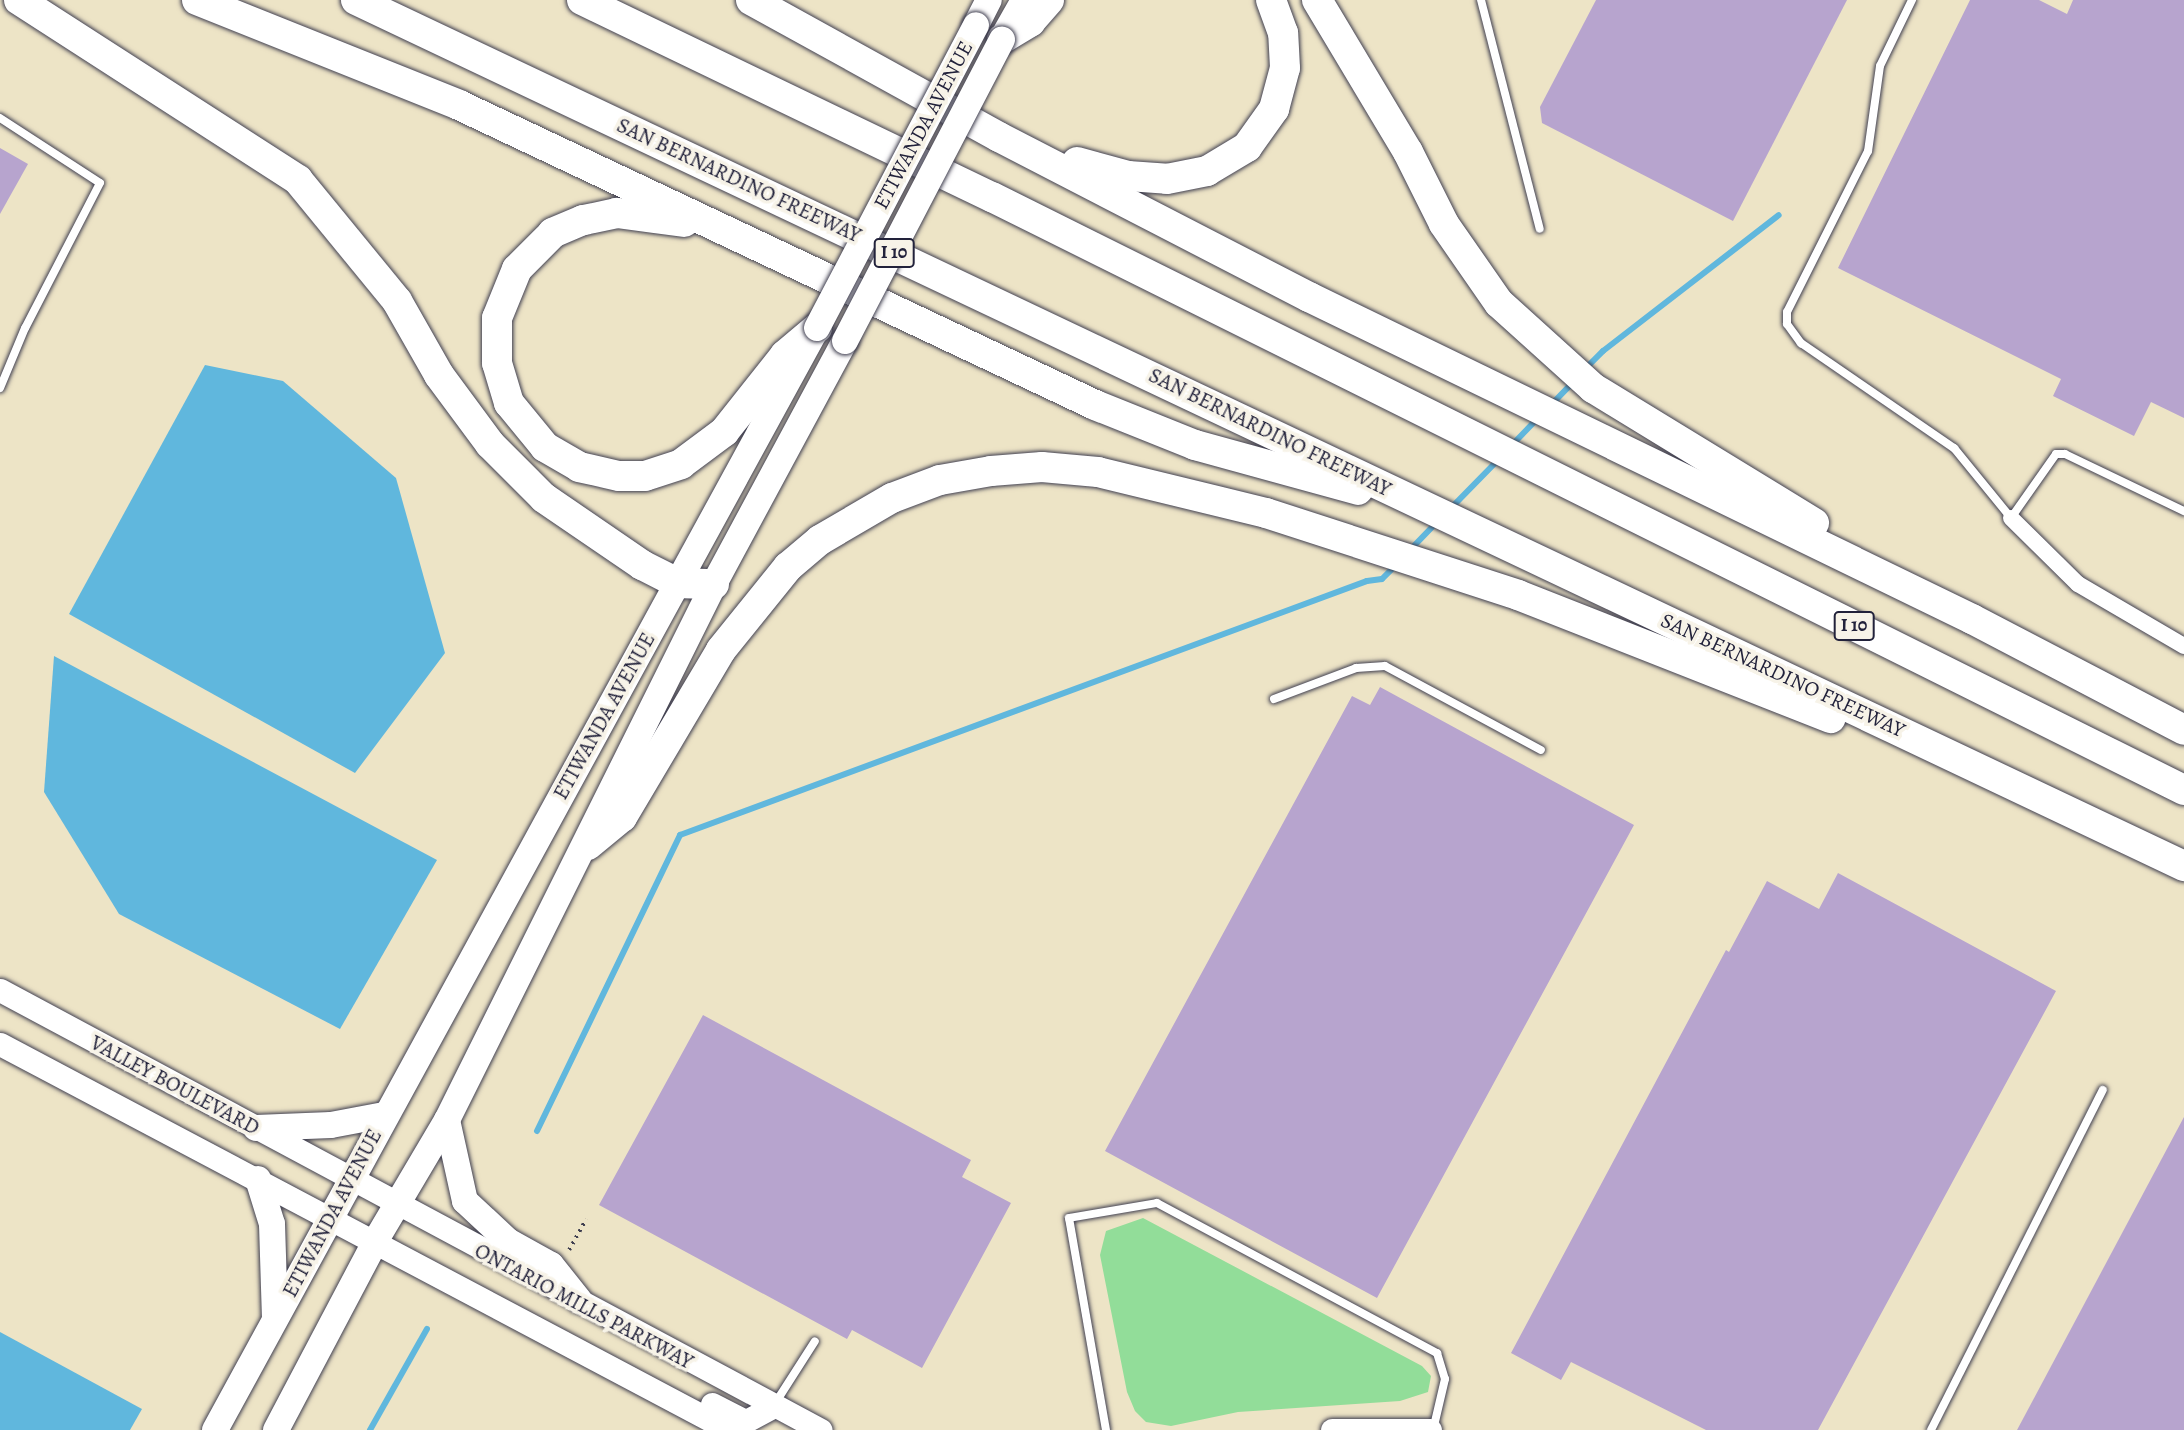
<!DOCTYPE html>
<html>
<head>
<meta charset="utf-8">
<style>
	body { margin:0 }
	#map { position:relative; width:2184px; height:1430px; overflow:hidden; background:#ede4c6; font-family:Alegreya,serif }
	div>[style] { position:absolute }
	.green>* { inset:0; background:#92dd99 }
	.water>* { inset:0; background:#60b7dd }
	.stream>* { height:6px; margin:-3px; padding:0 3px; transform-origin:3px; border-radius:3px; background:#60b7dd }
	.building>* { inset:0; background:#b7a4ce }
	.path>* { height:3.5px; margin-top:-1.75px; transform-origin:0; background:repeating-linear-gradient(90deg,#403f50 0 2px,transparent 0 7px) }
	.roads { filter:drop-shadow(0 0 2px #403f50) drop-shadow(0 0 2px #403f50) }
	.service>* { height:8px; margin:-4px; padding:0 4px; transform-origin:4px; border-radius:4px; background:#fff }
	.minor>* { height:16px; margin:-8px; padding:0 8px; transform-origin:8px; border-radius:8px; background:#fff }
	.secondary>* { height:23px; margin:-11.5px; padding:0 11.5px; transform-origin:11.5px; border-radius:11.5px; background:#fff }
	.primary>* { height:26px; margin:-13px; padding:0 13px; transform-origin:13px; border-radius:13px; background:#fff }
	.motorway>* { height:30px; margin:-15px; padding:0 15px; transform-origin:15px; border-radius:15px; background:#fff }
	.bridges { filter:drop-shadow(0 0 2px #403f50) drop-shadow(0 0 2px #403f50) }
	.primary-bridge>* { height:26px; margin:-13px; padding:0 13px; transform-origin:13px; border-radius:13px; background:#fff }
	span { translate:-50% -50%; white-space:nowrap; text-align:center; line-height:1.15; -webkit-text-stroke:7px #f7f3e8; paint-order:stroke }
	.shield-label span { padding:2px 5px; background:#f7f3e8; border:2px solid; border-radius:5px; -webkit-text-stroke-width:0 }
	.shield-label { font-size:19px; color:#22223b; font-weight:700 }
	.street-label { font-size:21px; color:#22223b }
</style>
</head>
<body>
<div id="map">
	<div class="green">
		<div style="clip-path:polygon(1143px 1218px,1422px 1366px,1431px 1376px,1428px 1392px,1400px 1401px,1238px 1412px,1171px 1426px,1146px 1422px,1135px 1411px,1127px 1392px,1100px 1255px,1106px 1231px)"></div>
	</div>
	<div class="water">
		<div style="clip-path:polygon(205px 365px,283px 381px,396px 478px,445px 653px,355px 773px,69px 614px)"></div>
		<div style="clip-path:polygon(54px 656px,437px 860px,340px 1029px,119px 914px,44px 792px)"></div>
		<div style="clip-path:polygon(0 1332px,142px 1409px,130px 1430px,0 1430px)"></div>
	</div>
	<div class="stream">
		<div style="left:1584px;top:370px;width:27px;rotate:-45deg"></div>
		<div style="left:1603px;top:351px;width:222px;rotate:-37.7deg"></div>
		<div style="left:1550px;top:406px;width:35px;rotate:-46deg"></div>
		<div style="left:1511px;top:446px;width:39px;rotate:-46deg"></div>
		<div style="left:1450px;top:509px;width:70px;rotate:-45.6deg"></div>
		<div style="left:1409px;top:551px;width:42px;rotate:-46deg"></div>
		<div style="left:537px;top:1131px;width:329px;rotate:-64.2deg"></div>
		<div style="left:680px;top:835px;width:732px;rotate:-20.29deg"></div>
		<div style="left:1367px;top:581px;width:15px;rotate:-8deg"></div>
		<div style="left:1382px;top:579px;width:21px;rotate:-45deg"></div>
		<div style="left:370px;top:1430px;width:116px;rotate:-60.6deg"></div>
	</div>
	<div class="building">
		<div style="clip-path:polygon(1596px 0,1847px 0,1733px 221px,1542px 123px,1540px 107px)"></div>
		<div style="clip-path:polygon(1970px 0,2039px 0,2067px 14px,2073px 0,2184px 0,2184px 418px,2151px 402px,2134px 436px,2053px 396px,2061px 379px,1838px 268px)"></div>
		<div style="clip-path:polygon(0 148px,28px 164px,0 214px)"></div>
		<div style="clip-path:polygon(1380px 687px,1634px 825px,1377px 1298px,1105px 1151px,1352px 696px,1370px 705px)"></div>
		<div style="clip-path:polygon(1838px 873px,2056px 991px,1818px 1430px,1706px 1430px,1571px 1362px,1561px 1380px,1511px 1353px,1726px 950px,1729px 952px,1767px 881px,1819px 909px)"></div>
		<div style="clip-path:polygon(703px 1015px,971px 1160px,962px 1177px,1011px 1203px,922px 1368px,852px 1330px,847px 1339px,599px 1205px)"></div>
		<div style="clip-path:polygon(2184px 1117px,2184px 1430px,2017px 1430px)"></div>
	</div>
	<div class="path">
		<div style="left:569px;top:1250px;width:35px;rotate:-61deg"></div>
	</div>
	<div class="roads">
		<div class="service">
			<div style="left:1481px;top:0;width:236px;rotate:75.6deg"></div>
			<div style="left:1912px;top:0;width:73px;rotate:115.9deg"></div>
			<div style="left:1880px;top:66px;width:86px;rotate:98deg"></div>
			<div style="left:1868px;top:151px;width:180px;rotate:116.7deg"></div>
			<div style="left:1787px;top:312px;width:12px;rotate:90deg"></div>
			<div style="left:1787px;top:324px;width:24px;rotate:54deg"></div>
			<div style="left:1801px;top:343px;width:186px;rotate:34.5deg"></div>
			<div style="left:1954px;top:448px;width:90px;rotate:50.8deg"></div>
			<div style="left:2011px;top:518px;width:78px;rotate:-54.9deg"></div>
			<div style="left:2056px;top:454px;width:9px"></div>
			<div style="left:2065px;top:454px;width:132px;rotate:25.6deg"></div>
			<div style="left:0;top:118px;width:119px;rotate:33deg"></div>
			<div style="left:100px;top:183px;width:163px;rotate:117.3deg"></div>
			<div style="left:25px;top:328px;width:65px;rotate:112.6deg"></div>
			<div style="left:1274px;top:699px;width:88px;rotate:-20.7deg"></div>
			<div style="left:1356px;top:668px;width:29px;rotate:-4deg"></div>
			<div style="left:1385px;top:666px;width:177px;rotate:28.3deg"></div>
			<div style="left:776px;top:1402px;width:72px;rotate:-57.4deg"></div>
			<div style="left:1106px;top:1430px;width:215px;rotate:-99.9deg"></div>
			<div style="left:1069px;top:1218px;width:89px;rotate:-9.7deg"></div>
			<div style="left:1157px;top:1203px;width:318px;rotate:28.2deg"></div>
			<div style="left:1437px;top:1353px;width:27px;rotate:73deg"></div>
			<div style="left:1445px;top:1379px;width:52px;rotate:103.2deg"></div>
			<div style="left:1931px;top:1430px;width:381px;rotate:-63.2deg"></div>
		</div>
		<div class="minor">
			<div style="left:2011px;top:518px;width:94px;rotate:44.6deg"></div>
			<div style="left:2078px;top:584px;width:123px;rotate:30.3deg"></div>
		</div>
		<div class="secondary">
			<div style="left:0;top:990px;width:931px;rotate:28.19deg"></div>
			<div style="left:0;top:1044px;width:825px;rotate:27.9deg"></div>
			<div style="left:712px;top:1404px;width:38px;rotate:27deg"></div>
			<div style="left:746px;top:1421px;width:30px;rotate:-28deg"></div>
			<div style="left:1332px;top:1430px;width:98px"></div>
		</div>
		<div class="primary">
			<div style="left:976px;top:25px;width:28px;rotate:-63deg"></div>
			<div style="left:1002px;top:39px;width:45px;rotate:-60.6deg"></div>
			<div style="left:447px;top:1120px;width:83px;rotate:77.5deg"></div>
			<div style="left:465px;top:1201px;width:59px;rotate:42.9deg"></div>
			<div style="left:508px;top:1241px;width:49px;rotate:29.2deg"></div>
			<div style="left:551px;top:1265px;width:45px;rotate:51.3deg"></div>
			<div style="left:256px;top:1128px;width:75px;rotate:-2.3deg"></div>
			<div style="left:331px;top:1125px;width:54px;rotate:-10.7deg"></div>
			<div style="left:258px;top:1179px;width:47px;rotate:72.7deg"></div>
			<div style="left:272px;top:1224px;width:93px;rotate:88.2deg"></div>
			<div style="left:215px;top:1430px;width:1248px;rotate:-61.36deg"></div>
			<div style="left:276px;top:1430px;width:215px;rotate:-62.2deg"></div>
			<div style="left:376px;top:1240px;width:139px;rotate:-59.4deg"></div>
			<div style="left:447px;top:1120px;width:599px;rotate:-63.52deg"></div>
			<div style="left:714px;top:584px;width:276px;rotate:-61.7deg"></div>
		</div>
		<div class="motorway">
			<div style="left:19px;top:0;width:332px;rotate:32.8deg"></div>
			<div style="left:298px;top:180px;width:156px;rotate:50.7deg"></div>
			<div style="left:397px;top:301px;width:85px;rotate:60.4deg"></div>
			<div style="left:439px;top:375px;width:86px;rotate:53.5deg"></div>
			<div style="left:490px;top:444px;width:76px;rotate:45deg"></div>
			<div style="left:544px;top:498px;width:119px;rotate:34.4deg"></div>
			<div style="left:642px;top:565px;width:39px;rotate:27deg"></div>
			<div style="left:677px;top:583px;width:37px;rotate:2deg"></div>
			<div style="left:197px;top:0;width:282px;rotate:21.8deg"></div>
			<div style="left:459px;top:105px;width:703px;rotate:25.25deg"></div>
			<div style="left:1095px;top:405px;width:108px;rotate:21.8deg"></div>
			<div style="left:1195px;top:445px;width:169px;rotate:15.4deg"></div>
			<div style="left:356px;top:0;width:2023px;rotate:25.35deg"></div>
			<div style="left:582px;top:0;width:455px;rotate:25.7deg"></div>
			<div style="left:992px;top:197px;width:1331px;rotate:26.45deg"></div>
			<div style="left:751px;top:0;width:283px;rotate:28.9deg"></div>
			<div style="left:999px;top:137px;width:349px;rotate:27.3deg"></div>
			<div style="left:1309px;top:297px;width:737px;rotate:25.9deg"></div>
			<div style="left:1972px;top:619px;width:239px;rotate:27.6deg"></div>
			<div style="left:1317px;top:0;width:177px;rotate:59.1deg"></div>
			<div style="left:1408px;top:152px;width:80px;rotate:63.4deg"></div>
			<div style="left:1444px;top:224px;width:96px;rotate:55.2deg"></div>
			<div style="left:1499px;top:303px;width:127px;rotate:42.1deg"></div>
			<div style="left:1593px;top:388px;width:259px;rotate:31.4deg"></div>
			<div style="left:1002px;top:39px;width:33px;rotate:-31deg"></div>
			<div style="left:1030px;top:22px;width:29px;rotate:-49deg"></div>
			<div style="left:1077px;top:162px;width:53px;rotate:15.4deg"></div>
			<div style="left:1128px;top:176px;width:39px;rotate:4deg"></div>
			<div style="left:1167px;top:179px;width:41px;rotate:-11.3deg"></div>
			<div style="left:1207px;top:171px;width:47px;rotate:-31deg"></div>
			<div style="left:1247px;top:147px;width:47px;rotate:-54.6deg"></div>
			<div style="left:1274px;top:109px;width:42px;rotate:-75deg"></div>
			<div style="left:1285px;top:68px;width:35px;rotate:-93deg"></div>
			<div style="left:1283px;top:33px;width:35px;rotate:-110deg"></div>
			<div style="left:684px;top:222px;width:68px;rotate:-172.3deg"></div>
			<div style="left:617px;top:213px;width:35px;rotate:168deg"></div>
			<div style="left:583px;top:220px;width:33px;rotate:157deg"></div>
			<div style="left:553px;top:233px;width:51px;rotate:135deg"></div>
			<div style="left:517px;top:269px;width:53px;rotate:112.2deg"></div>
			<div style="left:497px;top:318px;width:45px;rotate:90deg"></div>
			<div style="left:497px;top:363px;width:42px;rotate:73.3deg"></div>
			<div style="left:509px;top:403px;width:57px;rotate:50.7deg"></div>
			<div style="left:545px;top:447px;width:39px;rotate:30deg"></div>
			<div style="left:579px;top:467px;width:41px;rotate:12.7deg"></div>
			<div style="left:619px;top:476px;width:26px"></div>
			<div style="left:645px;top:476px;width:38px;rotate:-18deg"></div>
			<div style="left:681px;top:464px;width:54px;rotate:-36.7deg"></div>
			<div style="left:724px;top:432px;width:98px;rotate:-51.6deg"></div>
			<div style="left:785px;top:355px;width:42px;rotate:-40.2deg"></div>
			<div style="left:588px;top:845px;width:44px;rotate:-39.5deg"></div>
			<div style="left:622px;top:817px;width:194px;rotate:-59.3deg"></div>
			<div style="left:721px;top:650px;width:107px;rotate:-51.1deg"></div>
			<div style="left:788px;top:567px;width:42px;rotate:-40.2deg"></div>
			<div style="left:820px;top:540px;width:83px;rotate:-30.3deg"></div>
			<div style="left:892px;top:498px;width:51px;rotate:-20.6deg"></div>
			<div style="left:940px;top:480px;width:52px;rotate:-10deg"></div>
			<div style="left:991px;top:471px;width:51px;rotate:-4.5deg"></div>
			<div style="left:1042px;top:467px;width:56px;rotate:5.1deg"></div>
			<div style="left:1098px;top:472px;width:173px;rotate:13.7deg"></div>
			<div style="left:1266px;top:513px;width:265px;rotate:18deg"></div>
			<div style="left:1518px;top:595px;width:336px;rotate:21.5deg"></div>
		</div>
	</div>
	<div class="bridges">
		<div class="primary-bridge">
			<div style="left:817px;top:328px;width:342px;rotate:-62.3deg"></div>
			<div style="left:845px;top:341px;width:340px;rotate:-62.5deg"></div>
		</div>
	</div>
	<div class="shield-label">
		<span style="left:894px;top:253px">I 10</span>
		<span style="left:1854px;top:626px">I 10</span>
	</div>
	<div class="street-label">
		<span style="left:923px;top:125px;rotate:-62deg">ETIWANDA AVENUE</span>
		<span style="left:739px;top:180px;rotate:25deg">SAN BERNARDINO FREEWAY</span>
		<span style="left:1270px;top:432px;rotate:26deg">SAN BERNARDINO FREEWAY</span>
		<span style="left:1783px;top:675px;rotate:25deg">SAN BERNARDINO FREEWAY</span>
		<span style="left:604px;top:716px;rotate:-61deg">ETIWANDA AVENUE</span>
		<span style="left:175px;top:1085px;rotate:28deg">VALLEY BOULEVARD</span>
		<span style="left:332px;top:1213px;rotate:-62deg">ETIWANDA AVENUE</span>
		<span style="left:584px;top:1306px;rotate:28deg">ONTARIO MILLS PARKWAY</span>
	</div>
</div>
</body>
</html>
